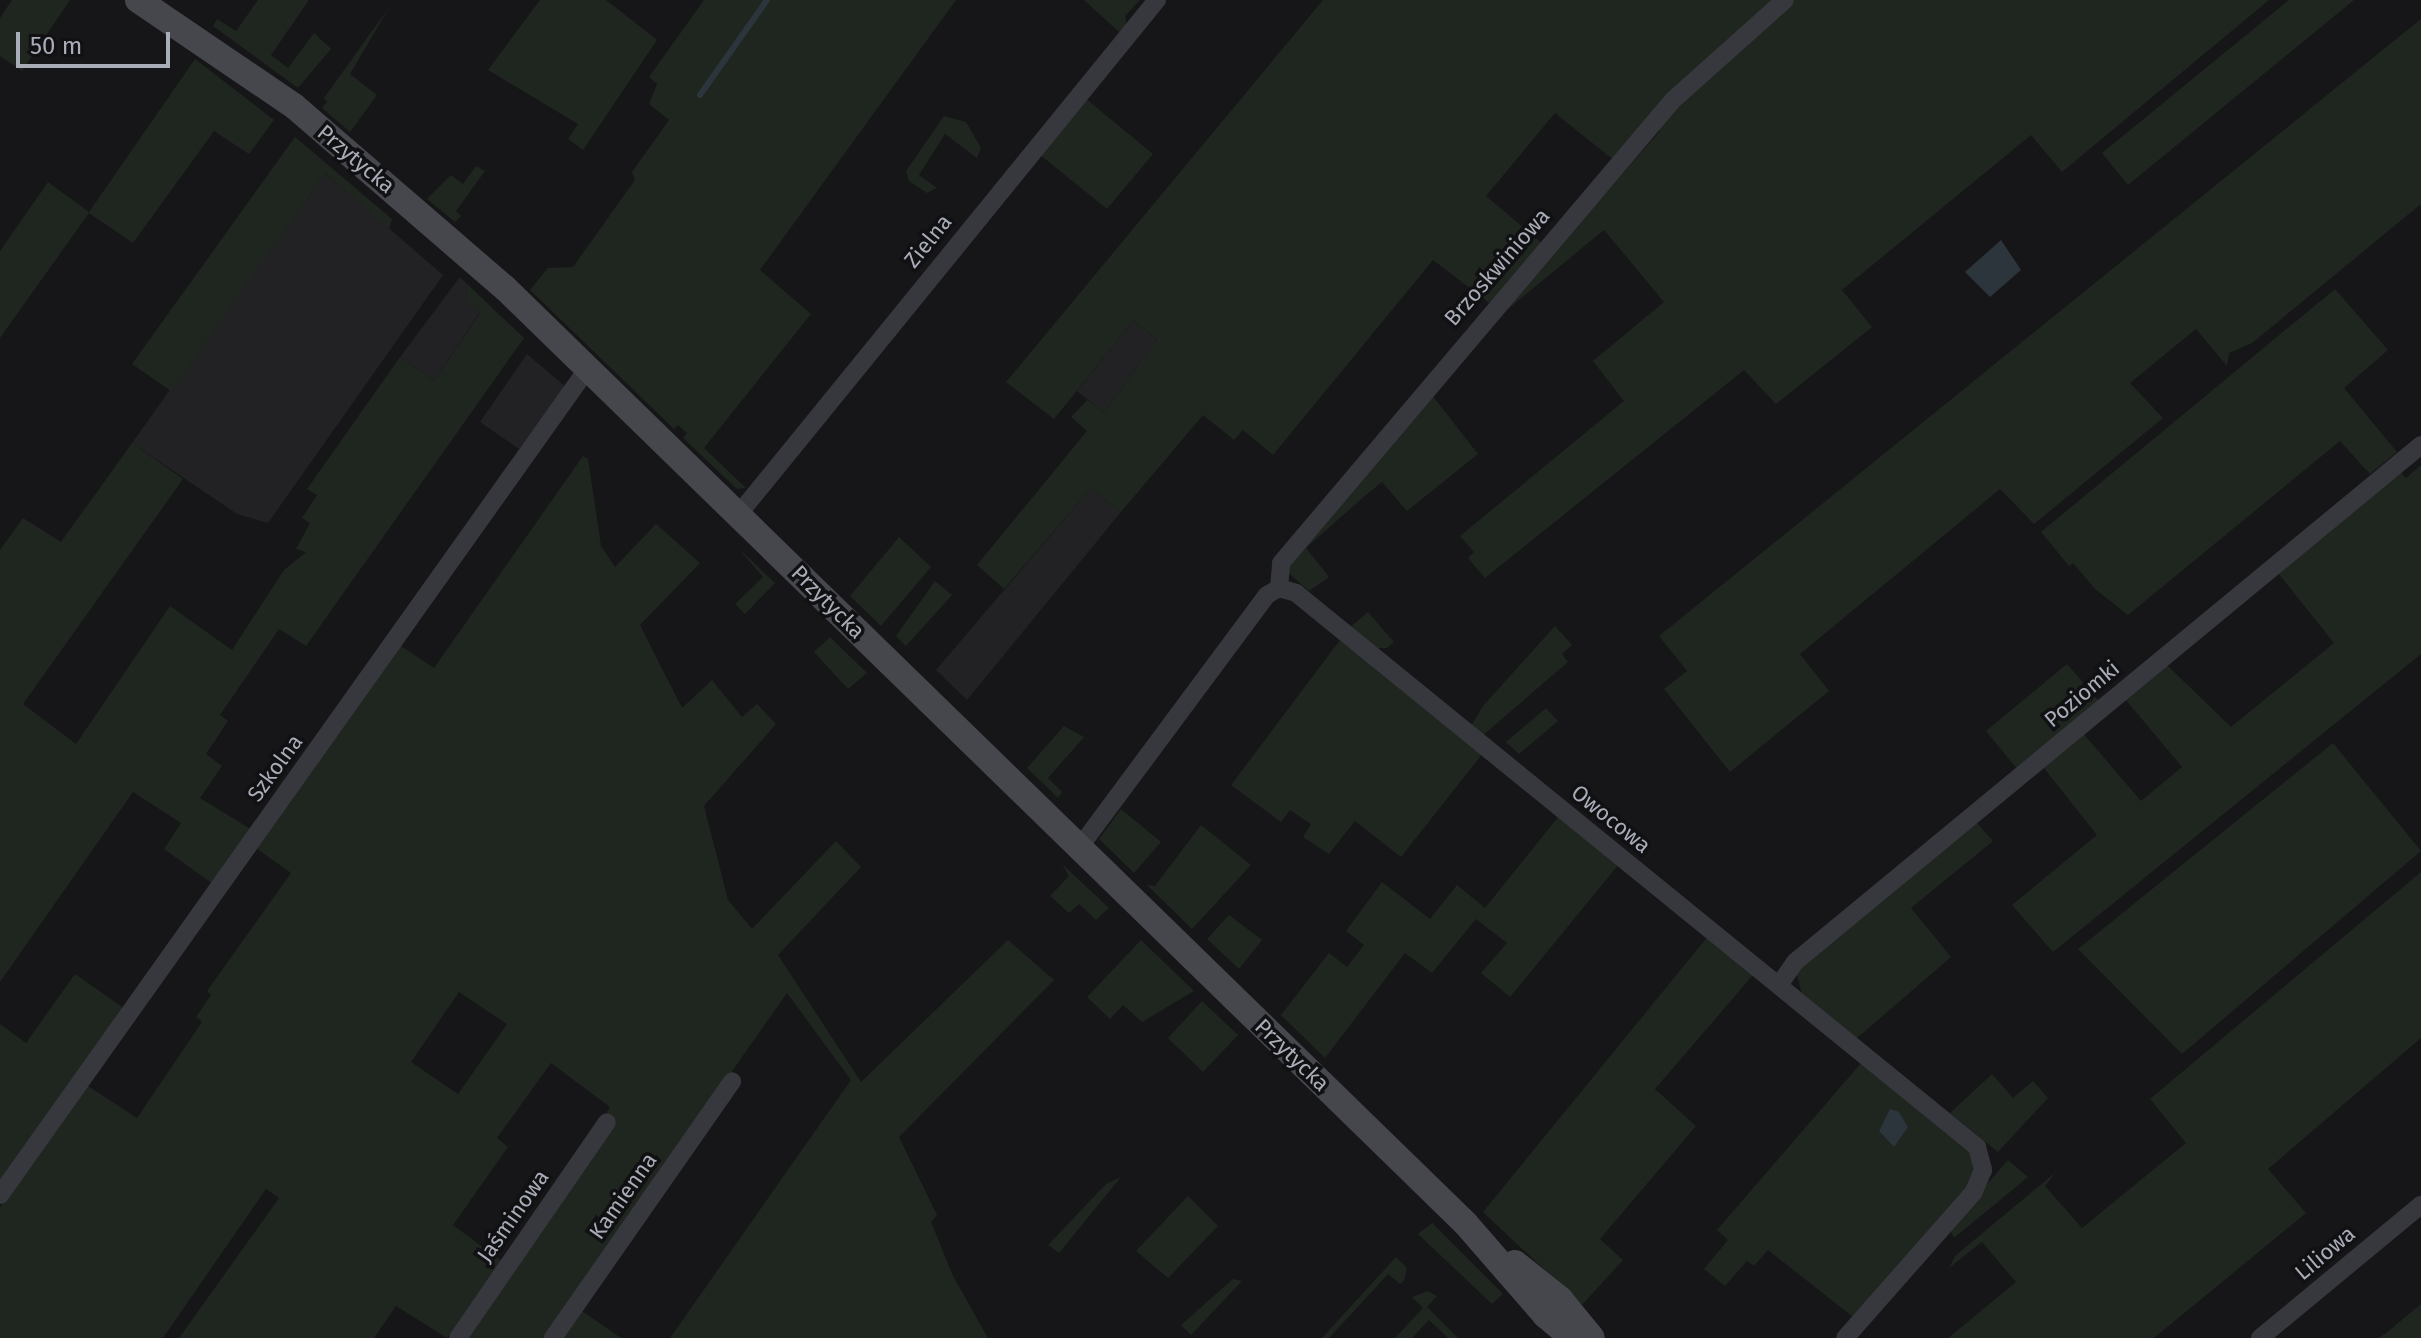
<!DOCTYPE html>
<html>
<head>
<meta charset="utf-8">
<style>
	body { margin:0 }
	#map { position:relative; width:2421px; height:1338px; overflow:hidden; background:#161618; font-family:"Fira Sans",sans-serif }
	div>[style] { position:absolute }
	.built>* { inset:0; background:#222225 }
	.green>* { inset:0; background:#1e261f }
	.water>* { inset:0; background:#2c353c }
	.stream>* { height:6px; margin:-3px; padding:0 3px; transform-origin:3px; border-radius:3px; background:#2c353c }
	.street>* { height:18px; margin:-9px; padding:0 9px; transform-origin:9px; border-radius:9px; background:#37383d }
	.secondary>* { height:26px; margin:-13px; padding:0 13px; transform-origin:13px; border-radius:13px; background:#45474d }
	span { translate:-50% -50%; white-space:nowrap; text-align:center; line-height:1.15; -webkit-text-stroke:7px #111113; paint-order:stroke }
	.street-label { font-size:22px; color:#a8adb8 }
	.scale { position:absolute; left:16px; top:32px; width:154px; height:36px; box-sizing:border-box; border:4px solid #a8adb8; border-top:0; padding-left:10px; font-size:24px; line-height:28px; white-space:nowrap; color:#a8adb8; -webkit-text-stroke:6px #111113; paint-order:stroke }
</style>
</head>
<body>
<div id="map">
	<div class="built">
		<div style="clip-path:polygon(325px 173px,443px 275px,268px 523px,237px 514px,132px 443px)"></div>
		<div style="clip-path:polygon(460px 277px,467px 284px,466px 299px,481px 311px,434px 381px,400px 357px)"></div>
		<div style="clip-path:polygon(1133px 321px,1157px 339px,1104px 413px,1077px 391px)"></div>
		<div style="clip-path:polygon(527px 354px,566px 387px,519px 449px,480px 422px)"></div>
		<div style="clip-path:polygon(1091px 488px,1121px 512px,967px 700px,936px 670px)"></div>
	</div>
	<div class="green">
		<div style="clip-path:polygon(12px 0,70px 0,22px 71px,0 56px,0 18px)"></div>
		<div style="clip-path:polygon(258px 0,309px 0,271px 55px,288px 68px,314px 33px,331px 49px,298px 88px,213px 26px,217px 19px,236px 31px)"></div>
		<div style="clip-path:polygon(540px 0,606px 0,657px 40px,583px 150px,568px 139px,578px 124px,488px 70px)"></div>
		<div style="clip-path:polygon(704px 0,956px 0,760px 270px,811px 314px,704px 448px,746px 488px,737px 489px,683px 438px,687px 433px,678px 425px,674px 429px,530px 290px,548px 268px,573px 267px,635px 180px,632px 172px,669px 120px,649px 104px,657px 84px,649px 77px)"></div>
		<div style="clip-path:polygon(1084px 0,1148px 0,1140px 0,1125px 16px,1127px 24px,1119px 32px)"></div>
		<div style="clip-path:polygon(1323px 0,2269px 0,2062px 172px,2031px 135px,1842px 290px,1872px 327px,1776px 404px,1744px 370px,1485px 578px,1468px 558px,1474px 552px,1460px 536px,1624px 401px,1593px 361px,1664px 302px,1604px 230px,1491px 323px,1660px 131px,1651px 122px,1616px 162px,1555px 113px,1486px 196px,1544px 245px,1492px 305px,1433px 260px,1273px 455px,1243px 430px,1234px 440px,1203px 415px,1121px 512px,1091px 488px,1004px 589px,977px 565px,1087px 431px,1071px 417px,1087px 400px,1104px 413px,1157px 339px,1133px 321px,1054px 419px,1006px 382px)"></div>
		<div style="clip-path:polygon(2289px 0,2354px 0,2128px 185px,2102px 153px)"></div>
		<div style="clip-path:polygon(390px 6px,350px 74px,377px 95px,350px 132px,322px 108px,327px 102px,324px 98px)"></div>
		<div style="clip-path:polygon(2421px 19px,2421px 204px,2252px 343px,2229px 353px,2227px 366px,2196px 329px,2130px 383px,2163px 418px,2034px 524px,2000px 489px,1800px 654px,1829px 691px,1730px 772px,1664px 689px,1687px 671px,1659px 636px)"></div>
		<div style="clip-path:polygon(195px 59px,274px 120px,249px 154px,214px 131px,133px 243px,89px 213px,0 338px,0 251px,48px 182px,89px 212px)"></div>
		<div style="clip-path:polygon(1085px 98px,1153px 154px,1107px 209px,1039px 154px)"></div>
		<div style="clip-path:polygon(944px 116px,966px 122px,981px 148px,977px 158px,945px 134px,919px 175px,937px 188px,927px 193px,909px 181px,906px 171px)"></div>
		<div style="clip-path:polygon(295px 137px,392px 219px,389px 229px,325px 173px,171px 391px,132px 364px)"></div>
		<div style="clip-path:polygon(476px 166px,485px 171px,456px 211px,461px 216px,455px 222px,427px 199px,451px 175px,463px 184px)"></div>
		<div style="clip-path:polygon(467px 284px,524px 338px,306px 646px,279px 629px,220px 715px,228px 721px,206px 754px,222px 766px,200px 798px,252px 830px,213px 884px,164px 849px,181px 823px,133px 792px,0 982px,0 550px,23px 518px,61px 542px,132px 443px,183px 479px,23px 704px,76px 744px,170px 606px,232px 650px,284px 570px,306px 552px,296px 549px,310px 523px,302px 518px,317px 495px,307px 489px,400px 357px,434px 381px,481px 312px,466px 299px)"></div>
		<div style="clip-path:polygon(2335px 289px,2388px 350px,2344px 388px,2397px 452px,2370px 474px,2340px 441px,2128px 615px,2095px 589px,2073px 563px,2069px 566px,2041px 532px)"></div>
		<div style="clip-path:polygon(1432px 395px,1478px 454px,1407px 511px,1382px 482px,1366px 495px,1306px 548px,1329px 577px,1309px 591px,1285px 570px)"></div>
		<div style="clip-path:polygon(evenodd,583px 456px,588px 459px,601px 546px,615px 567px,656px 524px,700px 563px,640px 625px,682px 708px,712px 680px,742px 717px,757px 704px,776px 724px,704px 806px,728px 900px,752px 929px,836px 841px,861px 867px,778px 955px,861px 1082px,1008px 940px,1054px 980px,899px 1137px,937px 1215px,931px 1222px,953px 1276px,988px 1338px,670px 1338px,851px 1080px,787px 993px,544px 1338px,465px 1338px,616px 1120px,607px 1112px,610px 1107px,551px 1063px,497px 1138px,508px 1147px,453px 1225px,503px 1262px,447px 1338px,396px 1306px,374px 1338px,179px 1338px,279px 1198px,266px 1189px,163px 1338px,0 1338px,0 1207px,85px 1084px,137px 1118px,202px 1022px,196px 1017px,211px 995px,207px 991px,291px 873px,256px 848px,398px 644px,434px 668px,583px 456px,459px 992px,507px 1024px,458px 1094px,411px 1062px,459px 992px)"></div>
		<div style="clip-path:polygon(2421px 456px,2421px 654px,2053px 952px,2012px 905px,2097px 835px,2043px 767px,2082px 732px,2141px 801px,2182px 767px,2125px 699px,2167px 665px,2231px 727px,2334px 643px,2278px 573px,2401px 473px,2406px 478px,2421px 465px)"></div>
		<div style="clip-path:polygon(899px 537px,931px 567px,881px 626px,850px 596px)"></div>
		<div style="clip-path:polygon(738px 548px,775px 583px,745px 614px,735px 604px,763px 577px)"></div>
		<div style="clip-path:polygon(935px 581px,952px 595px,906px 646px,896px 636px)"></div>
		<div style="clip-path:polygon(1368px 612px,1394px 642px,1387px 648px,1374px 648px,1349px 628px)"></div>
		<div style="clip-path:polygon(1555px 626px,1572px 645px,1562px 654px,1568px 662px,1482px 736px,1471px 726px,1483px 706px)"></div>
		<div style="clip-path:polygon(830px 637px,867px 673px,848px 689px,814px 652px)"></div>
		<div style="clip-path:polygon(1340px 640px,1483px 753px,1401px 857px,1355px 821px,1329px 854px,1303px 837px,1311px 824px,1290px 810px,1281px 822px,1231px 785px)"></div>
		<div style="clip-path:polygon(2067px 664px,2099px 701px,2017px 769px,1986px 731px)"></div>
		<div style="clip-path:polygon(1546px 708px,1558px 721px,1519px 754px,1506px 742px)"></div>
		<div style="clip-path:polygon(1064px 726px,1084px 737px,1048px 778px,1062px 792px,1058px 798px,1027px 768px)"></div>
		<div style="clip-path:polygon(2333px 743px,2421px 851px,2182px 1054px,2078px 949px)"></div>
		<div style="clip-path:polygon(1121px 809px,1161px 842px,1134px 873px,1099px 839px)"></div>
		<div style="clip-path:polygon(1559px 816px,1619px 864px,1510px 997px,1481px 973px,1507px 943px,1476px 919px,1432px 973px,1405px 953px,1325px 1058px,1281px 1015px,1329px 953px,1347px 967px,1364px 945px,1346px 931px,1382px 882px,1430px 919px,1457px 885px,1485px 908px)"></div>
		<div style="clip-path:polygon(1976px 822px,1993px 841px,1911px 908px,1951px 957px,1856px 1039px,1802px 994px,1796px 972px)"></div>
		<div style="clip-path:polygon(1201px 825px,1251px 865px,1192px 929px,1147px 885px,1155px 886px)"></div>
		<div style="clip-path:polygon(1062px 864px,1109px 908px,1096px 920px,1079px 904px,1069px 913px,1050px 896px,1069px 876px)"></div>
		<div style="clip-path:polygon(2421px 872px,2421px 1038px,2268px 1169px,2306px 1213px,2154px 1338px,1948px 1338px,2016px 1282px,1982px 1242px,1949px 1268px,1955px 1256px,2056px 1172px,2045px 1186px,2082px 1228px,2186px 1143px,2150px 1099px)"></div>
		<div style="clip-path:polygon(1229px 915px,1262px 940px,1239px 969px,1207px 939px)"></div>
		<div style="clip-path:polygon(1709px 935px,1753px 975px,1655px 1089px,1696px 1126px,1600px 1239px,1623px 1260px,1582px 1305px,1483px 1212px)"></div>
		<div style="clip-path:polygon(1141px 940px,1194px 991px,1142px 1022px,1123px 1005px,1110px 1019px,1087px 997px)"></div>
		<div style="clip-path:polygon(75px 974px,125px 1009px,0 1184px,0 1024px,26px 1043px)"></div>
		<div style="clip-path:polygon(1202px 1001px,1238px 1035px,1203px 1072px,1168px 1038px)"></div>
		<div style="clip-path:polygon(1862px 1062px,1967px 1144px,1976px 1164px,1971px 1184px,1853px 1317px,1768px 1250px,1754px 1266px,1747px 1261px,1725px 1286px,1704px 1269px,1728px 1240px,1717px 1230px)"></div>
		<div style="clip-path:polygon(1992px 1074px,2013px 1098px,2033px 1081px,2048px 1098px,1998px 1152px,1950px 1113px)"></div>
		<div style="clip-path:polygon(2008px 1160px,2028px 1177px,1954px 1238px,1949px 1228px)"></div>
		<div style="clip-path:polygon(1121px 1177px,1059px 1253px,1048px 1245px,1106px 1184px)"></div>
		<div style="clip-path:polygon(1188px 1196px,1218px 1226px,1168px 1278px,1136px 1251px)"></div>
		<div style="clip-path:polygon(1432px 1223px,1503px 1294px,1492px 1304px,1418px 1234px)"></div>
		<div style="clip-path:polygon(1396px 1257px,1407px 1268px,1404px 1281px,1400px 1284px,1388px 1274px,1329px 1338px,1322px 1338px)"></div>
		<div style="clip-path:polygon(1233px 1279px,1242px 1281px,1191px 1335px,1181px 1325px)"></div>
		<div style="clip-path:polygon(1428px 1291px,1437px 1296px,1427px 1307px,1458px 1338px,1448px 1338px,1429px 1320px,1412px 1338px,1395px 1338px,1423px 1308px,1412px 1297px)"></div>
		<div style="clip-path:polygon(2421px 1304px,2421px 1338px,2379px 1338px,2386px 1333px)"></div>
		<div style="clip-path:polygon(582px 1311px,621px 1338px,564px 1338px)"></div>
	</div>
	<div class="water">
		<div style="clip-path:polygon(2001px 240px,2021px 270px,1990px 297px,1965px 272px)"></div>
		<div style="clip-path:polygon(1890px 1109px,1899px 1112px,1908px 1127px,1894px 1147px,1879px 1131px)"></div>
	</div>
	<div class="stream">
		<div style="left:700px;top:95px;width:116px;rotate:-54.8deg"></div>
	</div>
	<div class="street">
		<div style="left:738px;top:515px;width:664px;rotate:-50.87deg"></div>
		<div style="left:1279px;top:588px;width:25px;rotate:-85deg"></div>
		<div style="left:1281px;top:563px;width:607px;rotate:-49.75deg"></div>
		<div style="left:1673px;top:100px;width:150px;rotate:-41.8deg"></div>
		<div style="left:1079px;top:848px;width:315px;rotate:-53.4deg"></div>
		<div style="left:1267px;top:595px;width:14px;rotate:-30deg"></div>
		<div style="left:1279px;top:588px;width:18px;rotate:16deg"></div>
		<div style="left:1296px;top:593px;width:878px;rotate:39.13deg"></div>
		<div style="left:1977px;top:1147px;width:24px;rotate:75deg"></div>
		<div style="left:1983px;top:1170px;width:25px;rotate:113deg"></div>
		<div style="left:1973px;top:1193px;width:193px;rotate:131.4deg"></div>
		<div style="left:1779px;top:985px;width:28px;rotate:-55deg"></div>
		<div style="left:1795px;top:962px;width:812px;rotate:-39.55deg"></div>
		<div style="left:0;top:1195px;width:1015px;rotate:-54.59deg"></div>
		<div style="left:458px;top:1338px;width:262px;rotate:-55.4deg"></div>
		<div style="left:553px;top:1338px;width:313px;rotate:-55.1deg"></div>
		<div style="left:2260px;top:1338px;width:209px;rotate:-39.6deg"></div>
	</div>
	<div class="secondary">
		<div style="left:138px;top:0;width:189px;rotate:34.2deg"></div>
		<div style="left:294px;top:106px;width:279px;rotate:40.8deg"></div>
		<div style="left:505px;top:288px;width:1341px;rotate:44.24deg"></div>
		<div style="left:1466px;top:1224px;width:121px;rotate:49deg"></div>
		<div style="left:1545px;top:1315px;width:35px;rotate:40deg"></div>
		<div style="left:1515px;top:1263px;width:58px;rotate:38.7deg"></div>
		<div style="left:1560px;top:1299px;width:50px;rotate:50.6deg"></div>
	</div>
	<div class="street-label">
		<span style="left:356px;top:159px;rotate:40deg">Przytycka</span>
		<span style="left:928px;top:241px;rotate:-51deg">Zielna</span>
		<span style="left:1497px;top:267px;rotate:-49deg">Brzoskwiniowa</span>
		<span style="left:828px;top:602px;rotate:45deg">Przytycka</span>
		<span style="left:2082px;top:694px;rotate:-40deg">Poziomki</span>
		<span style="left:275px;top:768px;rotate:-54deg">Szkolna</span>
		<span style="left:1611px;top:819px;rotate:39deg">Owocowa</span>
		<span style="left:1292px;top:1055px;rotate:44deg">Przytycka</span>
		<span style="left:623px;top:1196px;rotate:-55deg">Kamienna</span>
		<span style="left:513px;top:1216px;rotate:-55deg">Jaśminowa</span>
		<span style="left:2325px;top:1253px;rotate:-40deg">Liliowa</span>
	</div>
	<div class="scale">50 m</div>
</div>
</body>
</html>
